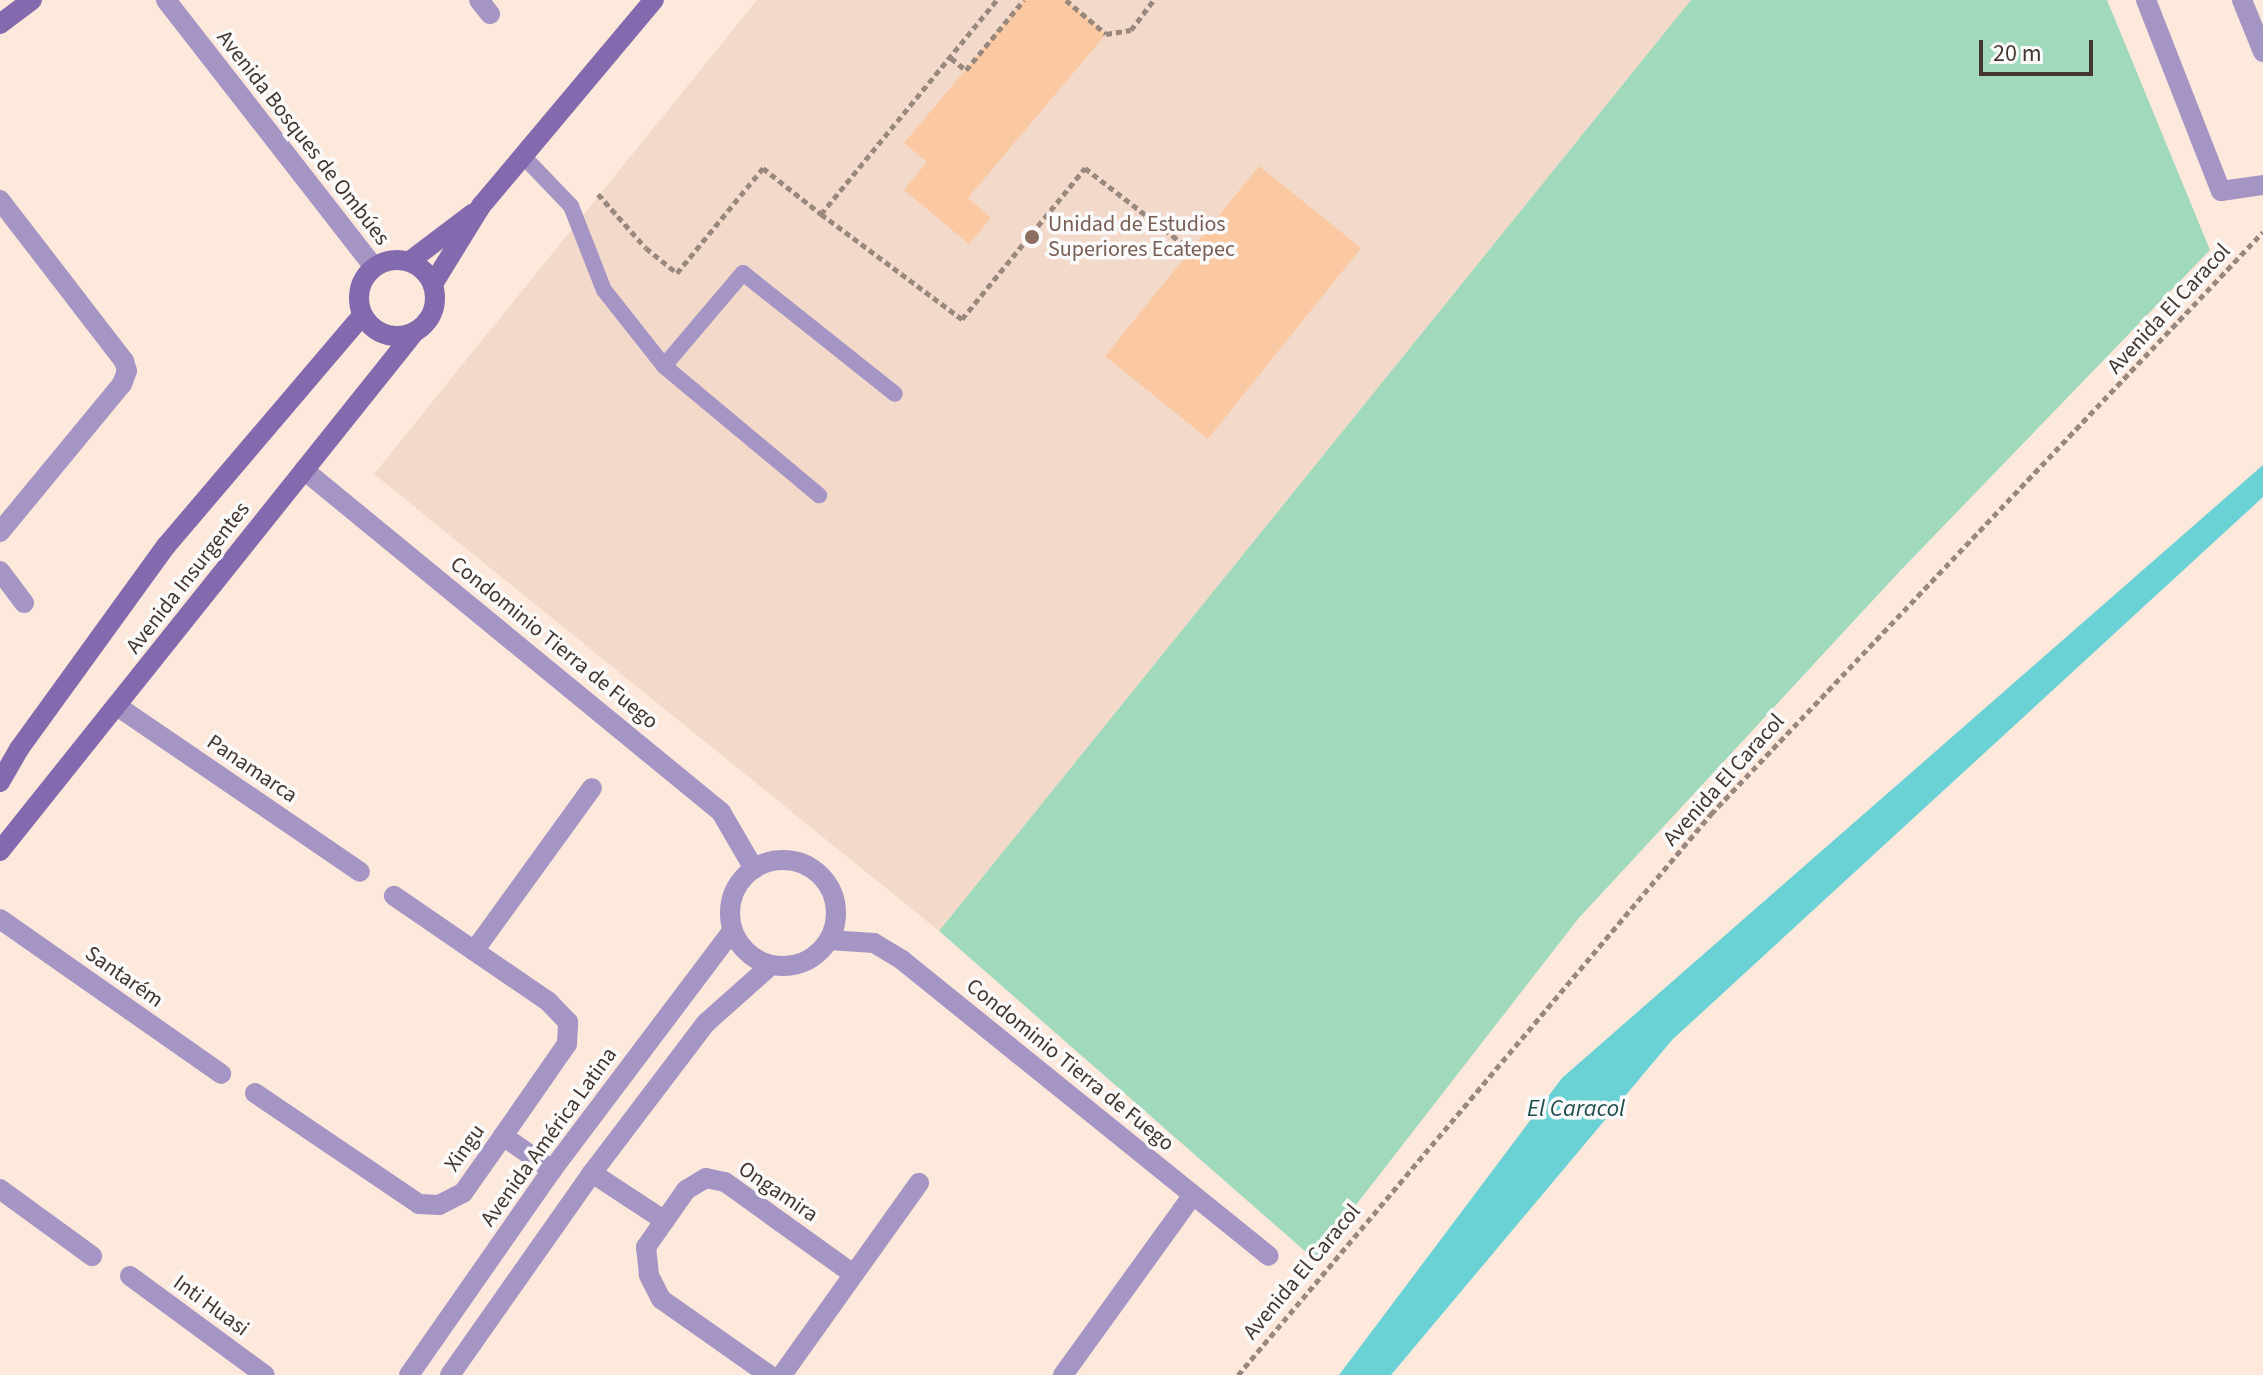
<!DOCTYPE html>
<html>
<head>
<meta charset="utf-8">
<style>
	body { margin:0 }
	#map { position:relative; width:2263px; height:1375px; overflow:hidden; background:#fde8dc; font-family:"Source Sans 3",sans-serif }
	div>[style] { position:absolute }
	.built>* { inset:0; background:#f3d9ca }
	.green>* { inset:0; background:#a1d9bd }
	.water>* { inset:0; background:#6ad1d5 }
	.building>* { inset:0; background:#fac9a1 }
	.path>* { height:5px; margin-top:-2.5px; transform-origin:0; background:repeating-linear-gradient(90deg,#99887e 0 6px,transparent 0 10px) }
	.service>* { height:16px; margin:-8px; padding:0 8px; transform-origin:8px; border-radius:8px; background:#a595c4 }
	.minor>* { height:20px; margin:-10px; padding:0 10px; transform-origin:10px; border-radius:10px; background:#a595c4 }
	.minor>.ring { margin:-10px; padding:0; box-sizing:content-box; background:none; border:20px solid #a595c4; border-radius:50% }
	.secondary>* { height:20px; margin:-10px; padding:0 10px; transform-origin:10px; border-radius:10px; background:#8369ad }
	.secondary>.ring { margin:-10px; padding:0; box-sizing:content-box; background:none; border:20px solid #8369ad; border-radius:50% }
	.dots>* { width:22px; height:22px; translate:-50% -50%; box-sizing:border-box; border:4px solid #fafafa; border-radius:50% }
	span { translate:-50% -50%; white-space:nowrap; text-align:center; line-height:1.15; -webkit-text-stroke:7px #fafafa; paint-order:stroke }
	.street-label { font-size:22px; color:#44362e }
	.education-label { font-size:22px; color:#785e54 }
	.left { translate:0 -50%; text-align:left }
	.water-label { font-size:24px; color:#1f4e4f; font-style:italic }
	.scale { position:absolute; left:1979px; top:40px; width:114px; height:36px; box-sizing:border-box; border:4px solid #44362e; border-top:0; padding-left:10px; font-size:24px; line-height:28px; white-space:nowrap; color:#44362e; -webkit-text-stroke:6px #fafafa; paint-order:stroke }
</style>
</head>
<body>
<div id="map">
	<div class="built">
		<div style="clip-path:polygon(757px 0,1691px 0,939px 931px,374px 474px)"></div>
	</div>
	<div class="green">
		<div style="clip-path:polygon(1691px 0,2107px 0,2210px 250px,1900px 571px,1578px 919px,1314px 1259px,939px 931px)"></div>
	</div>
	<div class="water">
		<div style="clip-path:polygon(2263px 465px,2263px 497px,1672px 1040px,1391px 1375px,1339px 1375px,1562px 1078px)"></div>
	</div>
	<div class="building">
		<div style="clip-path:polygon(1024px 0,1066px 0,1106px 34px,968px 198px,991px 218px,969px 244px,904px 190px,927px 162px,904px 143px)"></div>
		<div style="clip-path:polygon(1259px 166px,1361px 248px,1208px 439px,1105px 356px)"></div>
	</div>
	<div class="path">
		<div style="left:1066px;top:0;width:52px;rotate:40.4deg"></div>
		<div style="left:1106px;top:34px;width:25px;rotate:-9deg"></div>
		<div style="left:1131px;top:30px;width:38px;rotate:-53deg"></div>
		<div style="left:951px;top:58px;width:19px;rotate:39deg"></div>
		<div style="left:966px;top:70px;width:91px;rotate:-50.4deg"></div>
		<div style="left:598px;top:194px;width:72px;rotate:48.4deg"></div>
		<div style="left:646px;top:248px;width:40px;rotate:39deg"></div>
		<div style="left:677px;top:273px;width:136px;rotate:-50.7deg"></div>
		<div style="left:763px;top:168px;width:74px;rotate:38.4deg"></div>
		<div style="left:821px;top:214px;width:277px;rotate:-50.6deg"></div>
		<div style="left:821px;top:214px;width:176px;rotate:36.7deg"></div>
		<div style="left:962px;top:319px;width:195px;rotate:-50.8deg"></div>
		<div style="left:1085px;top:168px;width:134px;rotate:37.7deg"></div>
		<div style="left:1238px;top:1375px;width:734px;rotate:-49.86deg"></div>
		<div style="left:1711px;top:814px;width:802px;rotate:-46.52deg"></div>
	</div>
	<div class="service">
		<div style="left:523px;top:156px;width:69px;rotate:46.2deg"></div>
		<div style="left:571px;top:206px;width:90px;rotate:68.6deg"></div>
		<div style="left:604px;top:290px;width:97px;rotate:51.7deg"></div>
		<div style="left:664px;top:366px;width:202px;rotate:39.8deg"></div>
		<div style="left:664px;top:366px;width:122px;rotate:-49.7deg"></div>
		<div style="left:743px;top:273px;width:194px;rotate:38.5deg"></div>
	</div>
	<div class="minor">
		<div style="left:166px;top:0;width:338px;rotate:52.1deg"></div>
		<div style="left:479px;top:0;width:18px;rotate:52deg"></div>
		<div style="left:2146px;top:0;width:205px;rotate:68.6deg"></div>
		<div style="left:2221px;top:191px;width:42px;rotate:-8.1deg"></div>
		<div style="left:2242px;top:0;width:56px;rotate:68deg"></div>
		<div style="left:0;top:200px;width:203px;rotate:52.4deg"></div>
		<div style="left:124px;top:361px;width:10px;rotate:73deg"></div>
		<div style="left:127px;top:371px;width:14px;rotate:111deg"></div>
		<div style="left:122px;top:384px;width:192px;rotate:129.5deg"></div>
		<div style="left:304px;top:470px;width:539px;rotate:39.36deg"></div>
		<div style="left:721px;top:812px;width:66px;rotate:59.9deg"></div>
		<div style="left:0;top:571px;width:40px;rotate:53deg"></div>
		<div style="left:117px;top:706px;width:294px;rotate:34.3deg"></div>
		<div class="ring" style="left:730px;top:860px;width:86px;height:86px"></div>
		<div style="left:0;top:919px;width:270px;rotate:35deg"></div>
		<div style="left:829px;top:940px;width:45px;rotate:3.8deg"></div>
		<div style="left:874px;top:943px;width:33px;rotate:31deg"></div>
		<div style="left:902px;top:960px;width:471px;rotate:38.9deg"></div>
		<div style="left:474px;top:951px;width:201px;rotate:-54.1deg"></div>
		<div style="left:255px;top:1093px;width:198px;rotate:34.1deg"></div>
		<div style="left:419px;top:1204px;width:20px;rotate:3deg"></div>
		<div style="left:439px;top:1205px;width:27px;rotate:-27deg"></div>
		<div style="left:463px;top:1193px;width:70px;rotate:-54.9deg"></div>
		<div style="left:503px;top:1136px;width:112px;rotate:-55.2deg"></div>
		<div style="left:567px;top:1044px;width:22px;rotate:-87deg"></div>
		<div style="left:568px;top:1022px;width:28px;rotate:-134deg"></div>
		<div style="left:549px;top:1002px;width:188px;rotate:-145.6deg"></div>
		<div style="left:503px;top:1136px;width:60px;rotate:34.8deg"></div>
		<div style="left:592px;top:1173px;width:87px;rotate:33.3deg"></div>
		<div style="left:0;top:1189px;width:114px;rotate:36.1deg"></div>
		<div style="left:130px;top:1276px;width:167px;rotate:36.3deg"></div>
		<div style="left:409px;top:1375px;width:250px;rotate:-55.1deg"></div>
		<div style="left:552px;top:1170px;width:299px;rotate:-53deg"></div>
		<div style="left:450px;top:1375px;width:247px;rotate:-54.9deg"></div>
		<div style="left:592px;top:1173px;width:188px;rotate:-52.8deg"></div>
		<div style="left:706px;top:1023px;width:86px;rotate:-41.7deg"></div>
		<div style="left:769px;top:1375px;width:132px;rotate:-144.9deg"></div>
		<div style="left:661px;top:1299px;width:27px;rotate:-117deg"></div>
		<div style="left:649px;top:1275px;width:28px;rotate:-96deg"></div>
		<div style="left:646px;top:1247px;width:70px;rotate:-54.9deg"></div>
		<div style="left:686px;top:1190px;width:23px;rotate:-31deg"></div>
		<div style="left:706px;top:1178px;width:19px;rotate:12deg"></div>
		<div style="left:725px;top:1182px;width:158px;rotate:35.7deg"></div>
		<div style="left:782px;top:1375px;width:236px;rotate:-54.5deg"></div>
		<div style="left:1063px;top:1375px;width:221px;rotate:-54.2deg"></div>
	</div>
	<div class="secondary">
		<div style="left:0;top:24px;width:40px;rotate:-37deg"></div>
		<div class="ring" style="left:359px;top:260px;width:56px;height:56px"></div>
		<div style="left:410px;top:261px;width:78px;rotate:-37.2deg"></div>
		<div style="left:433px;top:284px;width:92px;rotate:-58.4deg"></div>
		<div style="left:481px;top:206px;width:269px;rotate:-50deg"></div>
		<div style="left:0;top:782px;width:38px;rotate:-60deg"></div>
		<div style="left:19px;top:749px;width:251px;rotate:-54.1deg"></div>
		<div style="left:166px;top:546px;width:302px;rotate:-49.6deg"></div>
		<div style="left:0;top:851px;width:662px;rotate:-51.38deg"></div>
	</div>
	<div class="dots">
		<div style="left:1032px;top:237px;background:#8d6e63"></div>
	</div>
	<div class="street-label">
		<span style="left:303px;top:138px;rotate:52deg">Avenida Bosques de Ombúes</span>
		<span style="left:2169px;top:309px;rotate:-47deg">Avenida El Caracol</span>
		<span style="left:188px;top:578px;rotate:-52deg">Avenida Insurgentes</span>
		<span style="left:554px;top:643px;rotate:39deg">Condominio Tierra de Fuego</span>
		<span style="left:252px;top:769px;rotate:34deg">Panamarca</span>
		<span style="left:1724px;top:780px;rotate:-48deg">Avenida El Caracol</span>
		<span style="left:124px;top:977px;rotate:35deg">Santarém</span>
		<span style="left:1070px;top:1065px;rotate:39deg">Condominio Tierra de Fuego</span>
		<span style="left:549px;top:1137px;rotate:-54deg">Avenida América Latina</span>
		<span style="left:465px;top:1148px;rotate:-55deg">Xingu</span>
		<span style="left:778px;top:1192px;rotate:34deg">Ongamira</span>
		<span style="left:1302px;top:1272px;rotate:-50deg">Avenida El Caracol</span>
		<span style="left:211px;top:1306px;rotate:36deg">Inti Huasi</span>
	</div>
	<div class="education-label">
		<span class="left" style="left:1048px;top:237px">Unidad de Estudios<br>Superiores Ecatepec</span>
	</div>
	<div class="water-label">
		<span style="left:1576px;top:1109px">El Caracol</span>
	</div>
	<div class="scale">20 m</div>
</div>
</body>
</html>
